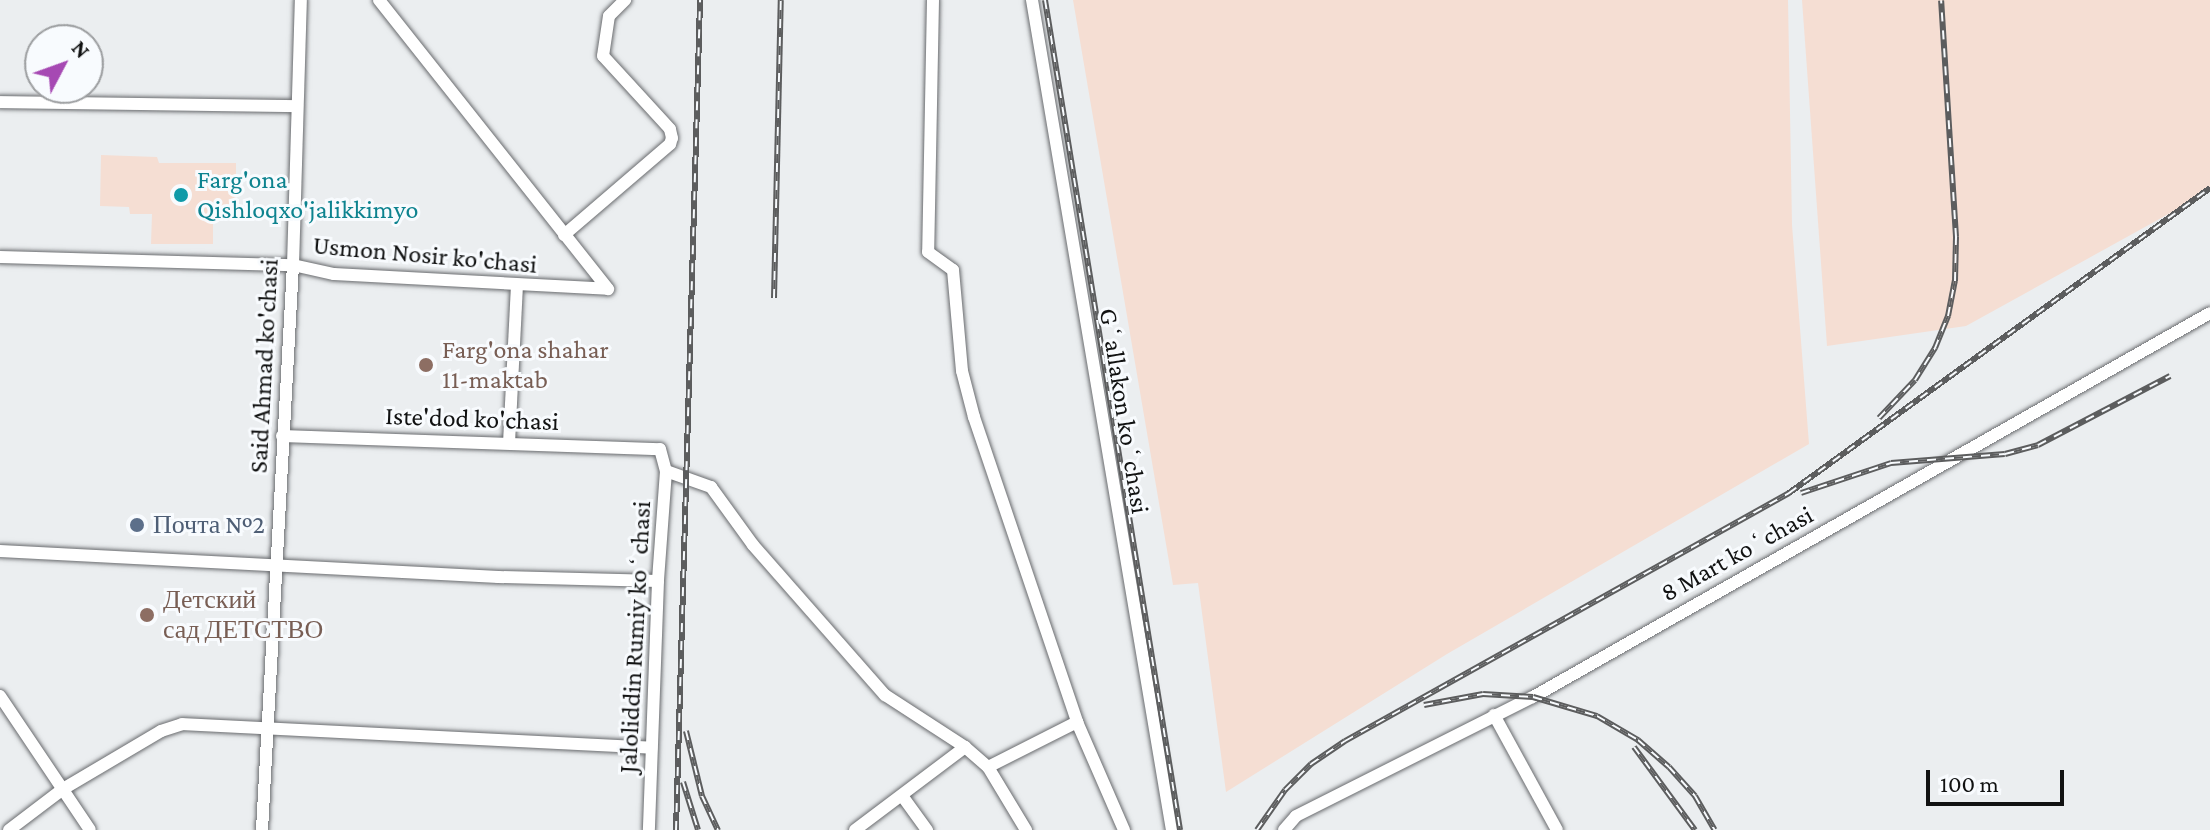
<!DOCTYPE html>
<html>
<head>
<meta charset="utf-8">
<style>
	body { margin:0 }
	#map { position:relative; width:2210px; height:830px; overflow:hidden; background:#ebeef0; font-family:"Crimson Pro",serif }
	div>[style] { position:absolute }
	.industrial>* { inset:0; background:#f5ded3 }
	.roads { filter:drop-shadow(0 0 2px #696b6e) drop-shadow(0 0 2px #696b6e) }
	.minor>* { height:12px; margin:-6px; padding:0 6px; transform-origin:6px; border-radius:6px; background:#fff }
	.rail>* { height:6px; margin-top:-3px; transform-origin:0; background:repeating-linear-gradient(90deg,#f8fbfe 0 9px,#5c5d5e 0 18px); box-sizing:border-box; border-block:2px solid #5c5d5e }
	.dots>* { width:22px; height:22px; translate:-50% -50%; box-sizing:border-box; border:4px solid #f8fbfe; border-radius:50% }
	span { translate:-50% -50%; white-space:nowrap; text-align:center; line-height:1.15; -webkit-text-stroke:6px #f8fbfe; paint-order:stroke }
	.culture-label { font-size:26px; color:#0d838f }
	.left { translate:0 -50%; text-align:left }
	.street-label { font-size:26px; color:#111212 }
	.education-label { font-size:26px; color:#785e54 }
	.service-label { font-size:26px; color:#4e5e75 }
	.north { position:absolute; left:24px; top:24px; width:80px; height:80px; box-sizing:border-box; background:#f8fbfe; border:2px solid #9c9ea0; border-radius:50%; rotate:49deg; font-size:22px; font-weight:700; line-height:32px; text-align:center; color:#111212 }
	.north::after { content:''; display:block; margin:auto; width:28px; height:36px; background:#a649b3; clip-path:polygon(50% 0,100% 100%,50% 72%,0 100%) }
	.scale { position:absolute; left:1926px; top:770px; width:138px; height:36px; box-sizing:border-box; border:4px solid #111212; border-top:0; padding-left:10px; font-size:24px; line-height:28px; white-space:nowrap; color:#111212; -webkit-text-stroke:6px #f8fbfe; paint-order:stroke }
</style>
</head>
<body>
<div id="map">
	<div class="industrial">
		<div style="clip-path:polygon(1073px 0,1788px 0,1792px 225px,1809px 444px,1447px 654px,1226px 792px,1198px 583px,1173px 585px)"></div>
		<div style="clip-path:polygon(1802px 0,2210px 0,2210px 191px,1966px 326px,1827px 346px)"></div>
		<div style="clip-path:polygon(101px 155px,157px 157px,159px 163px,236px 163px,236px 218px,213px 217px,213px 244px,151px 244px,152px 214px,130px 214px,129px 207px,100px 206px)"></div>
	</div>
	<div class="roads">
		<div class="minor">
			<div style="left:379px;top:0;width:369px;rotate:51.6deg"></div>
			<div style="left:933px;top:0;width:252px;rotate:91.1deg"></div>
			<div style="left:928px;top:252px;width:31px;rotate:36deg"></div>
			<div style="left:953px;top:270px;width:101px;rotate:84.9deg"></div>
			<div style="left:962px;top:371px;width:48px;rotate:75.4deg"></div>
			<div style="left:974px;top:417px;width:322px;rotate:71.3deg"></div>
			<div style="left:1077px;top:722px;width:118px;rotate:66.5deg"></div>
			<div style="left:1032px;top:0;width:842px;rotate:80.43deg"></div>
			<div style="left:0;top:102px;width:297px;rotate:0.8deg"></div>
			<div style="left:564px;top:235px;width:140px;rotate:-40.6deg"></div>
			<div style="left:670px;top:144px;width:6px;rotate:-72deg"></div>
			<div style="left:672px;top:138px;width:9px;rotate:-103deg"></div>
			<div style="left:670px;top:129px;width:99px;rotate:-132.5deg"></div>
			<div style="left:603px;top:56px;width:40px;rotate:-81.5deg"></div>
			<div style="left:609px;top:16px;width:23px;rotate:-45deg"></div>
			<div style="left:0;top:257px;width:293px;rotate:1.6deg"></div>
			<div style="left:293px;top:265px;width:42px;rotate:12.4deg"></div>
			<div style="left:334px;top:274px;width:274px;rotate:3.1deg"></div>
			<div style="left:282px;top:436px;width:378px;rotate:2deg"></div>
			<div style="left:660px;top:449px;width:23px;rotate:75deg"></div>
			<div style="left:666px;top:471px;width:110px;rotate:94.2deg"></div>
			<div style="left:658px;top:581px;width:249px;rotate:92.1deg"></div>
			<div style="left:509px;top:443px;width:158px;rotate:-87.1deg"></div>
			<div style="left:666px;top:471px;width:48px;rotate:19.6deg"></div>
			<div style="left:711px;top:487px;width:72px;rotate:54.1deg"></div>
			<div style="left:753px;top:545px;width:200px;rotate:48.7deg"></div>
			<div style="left:885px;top:695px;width:95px;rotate:33deg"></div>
			<div style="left:965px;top:747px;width:30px;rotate:41deg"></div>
			<div style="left:988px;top:767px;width:74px;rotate:58.9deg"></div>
			<div style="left:0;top:551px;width:499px;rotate:3deg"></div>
			<div style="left:498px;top:577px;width:160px;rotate:1.4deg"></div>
			<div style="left:0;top:696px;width:161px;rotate:56.1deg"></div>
			<div style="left:1494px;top:715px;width:131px;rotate:61.3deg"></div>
			<div style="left:988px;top:767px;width:100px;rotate:-26.8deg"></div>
			<div style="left:903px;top:797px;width:41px;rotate:54deg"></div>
			<div style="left:9px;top:830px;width:68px;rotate:-37.2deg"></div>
			<div style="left:63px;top:789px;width:114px;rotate:-30.6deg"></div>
			<div style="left:161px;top:731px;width:22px;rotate:-18deg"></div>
			<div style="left:182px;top:724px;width:470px;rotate:2.9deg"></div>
			<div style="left:262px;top:830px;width:566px;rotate:-86.86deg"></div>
			<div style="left:293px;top:265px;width:265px;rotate:-88.3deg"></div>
			<div style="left:855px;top:830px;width:138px;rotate:-37deg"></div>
			<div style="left:1284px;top:830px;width:18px;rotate:-49deg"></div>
			<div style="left:1296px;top:816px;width:265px;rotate:-26.7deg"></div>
			<div style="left:1533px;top:697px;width:778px;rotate:-29.56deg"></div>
		</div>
	</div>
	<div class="rail">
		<div style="left:1045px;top:0;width:841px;rotate:80.76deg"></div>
		<div style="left:774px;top:298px;width:298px;rotate:-88.7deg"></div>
		<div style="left:1879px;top:418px;width:52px;rotate:-46.5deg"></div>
		<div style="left:1915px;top:380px;width:38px;rotate:-58deg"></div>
		<div style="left:1935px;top:348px;width:35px;rotate:-68deg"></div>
		<div style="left:1948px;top:316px;width:36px;rotate:-79deg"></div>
		<div style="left:1955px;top:281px;width:44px;rotate:-88.7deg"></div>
		<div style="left:1956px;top:237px;width:237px;rotate:-93.6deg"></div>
		<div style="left:1801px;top:493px;width:95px;rotate:-18.4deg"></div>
		<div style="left:1891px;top:463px;width:114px;rotate:-4.5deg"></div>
		<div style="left:2005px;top:454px;width:34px;rotate:-15deg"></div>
		<div style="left:2038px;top:445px;width:149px;rotate:-27.6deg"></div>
		<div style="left:1424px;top:705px;width:60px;rotate:-10.6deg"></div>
		<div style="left:1483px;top:694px;width:50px;rotate:3.4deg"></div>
		<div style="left:1533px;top:697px;width:67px;rotate:16.5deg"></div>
		<div style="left:1597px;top:716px;width:48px;rotate:30.3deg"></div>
		<div style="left:1638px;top:740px;width:41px;rotate:41.1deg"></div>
		<div style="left:1669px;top:767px;width:39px;rotate:48deg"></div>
		<div style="left:1695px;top:796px;width:39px;rotate:60deg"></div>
		<div style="left:686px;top:731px;width:67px;rotate:76.2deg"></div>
		<div style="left:702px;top:796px;width:38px;rotate:65deg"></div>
		<div style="left:1634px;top:747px;width:103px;rotate:53.7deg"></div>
		<div style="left:683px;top:782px;width:50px;rotate:72.6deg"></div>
		<div style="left:676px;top:830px;width:830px;rotate:-88.34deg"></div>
		<div style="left:1257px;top:830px;width:49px;rotate:-55deg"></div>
		<div style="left:1285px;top:790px;width:37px;rotate:-45deg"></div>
		<div style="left:1311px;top:764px;width:41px;rotate:-34.1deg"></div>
		<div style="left:1345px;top:741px;width:509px;rotate:-29.19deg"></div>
		<div style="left:1789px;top:493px;width:520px;rotate:-35.92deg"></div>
	</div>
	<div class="dots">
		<div style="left:181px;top:195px;background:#0f9aa8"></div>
		<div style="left:426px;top:365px;background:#8d6e63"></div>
		<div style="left:137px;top:525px;background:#5c6f8a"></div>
		<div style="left:147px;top:615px;background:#8d6e63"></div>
	</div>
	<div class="culture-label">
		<span class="left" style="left:197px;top:195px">Farg'ona<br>Qishloqxo'jalikkimyo</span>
	</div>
	<div class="street-label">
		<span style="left:425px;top:255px;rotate:5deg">Usmon Nosir ko'chasi</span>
		<span style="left:264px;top:366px;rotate:-87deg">Said Ahmad ko'chasi</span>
		<span style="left:1124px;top:411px;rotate:81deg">Gʻallakon koʻchasi</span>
		<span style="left:472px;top:419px;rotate:2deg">Iste'dod ko'chasi</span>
		<span style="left:1737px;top:554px;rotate:-29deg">8 Mart koʻchasi</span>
		<span style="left:635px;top:637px;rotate:-87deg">Jaloliddin Rumiy koʻchasi</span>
	</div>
	<div class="education-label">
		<span class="left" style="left:442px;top:365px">Farg'ona shahar<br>11-maktab</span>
		<span class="left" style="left:163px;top:615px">Детский<br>сад ДЕТСТВО</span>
	</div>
	<div class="service-label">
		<span class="left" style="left:153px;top:525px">Почта №2</span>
	</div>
	<div class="north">N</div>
	<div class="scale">100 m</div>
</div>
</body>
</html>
